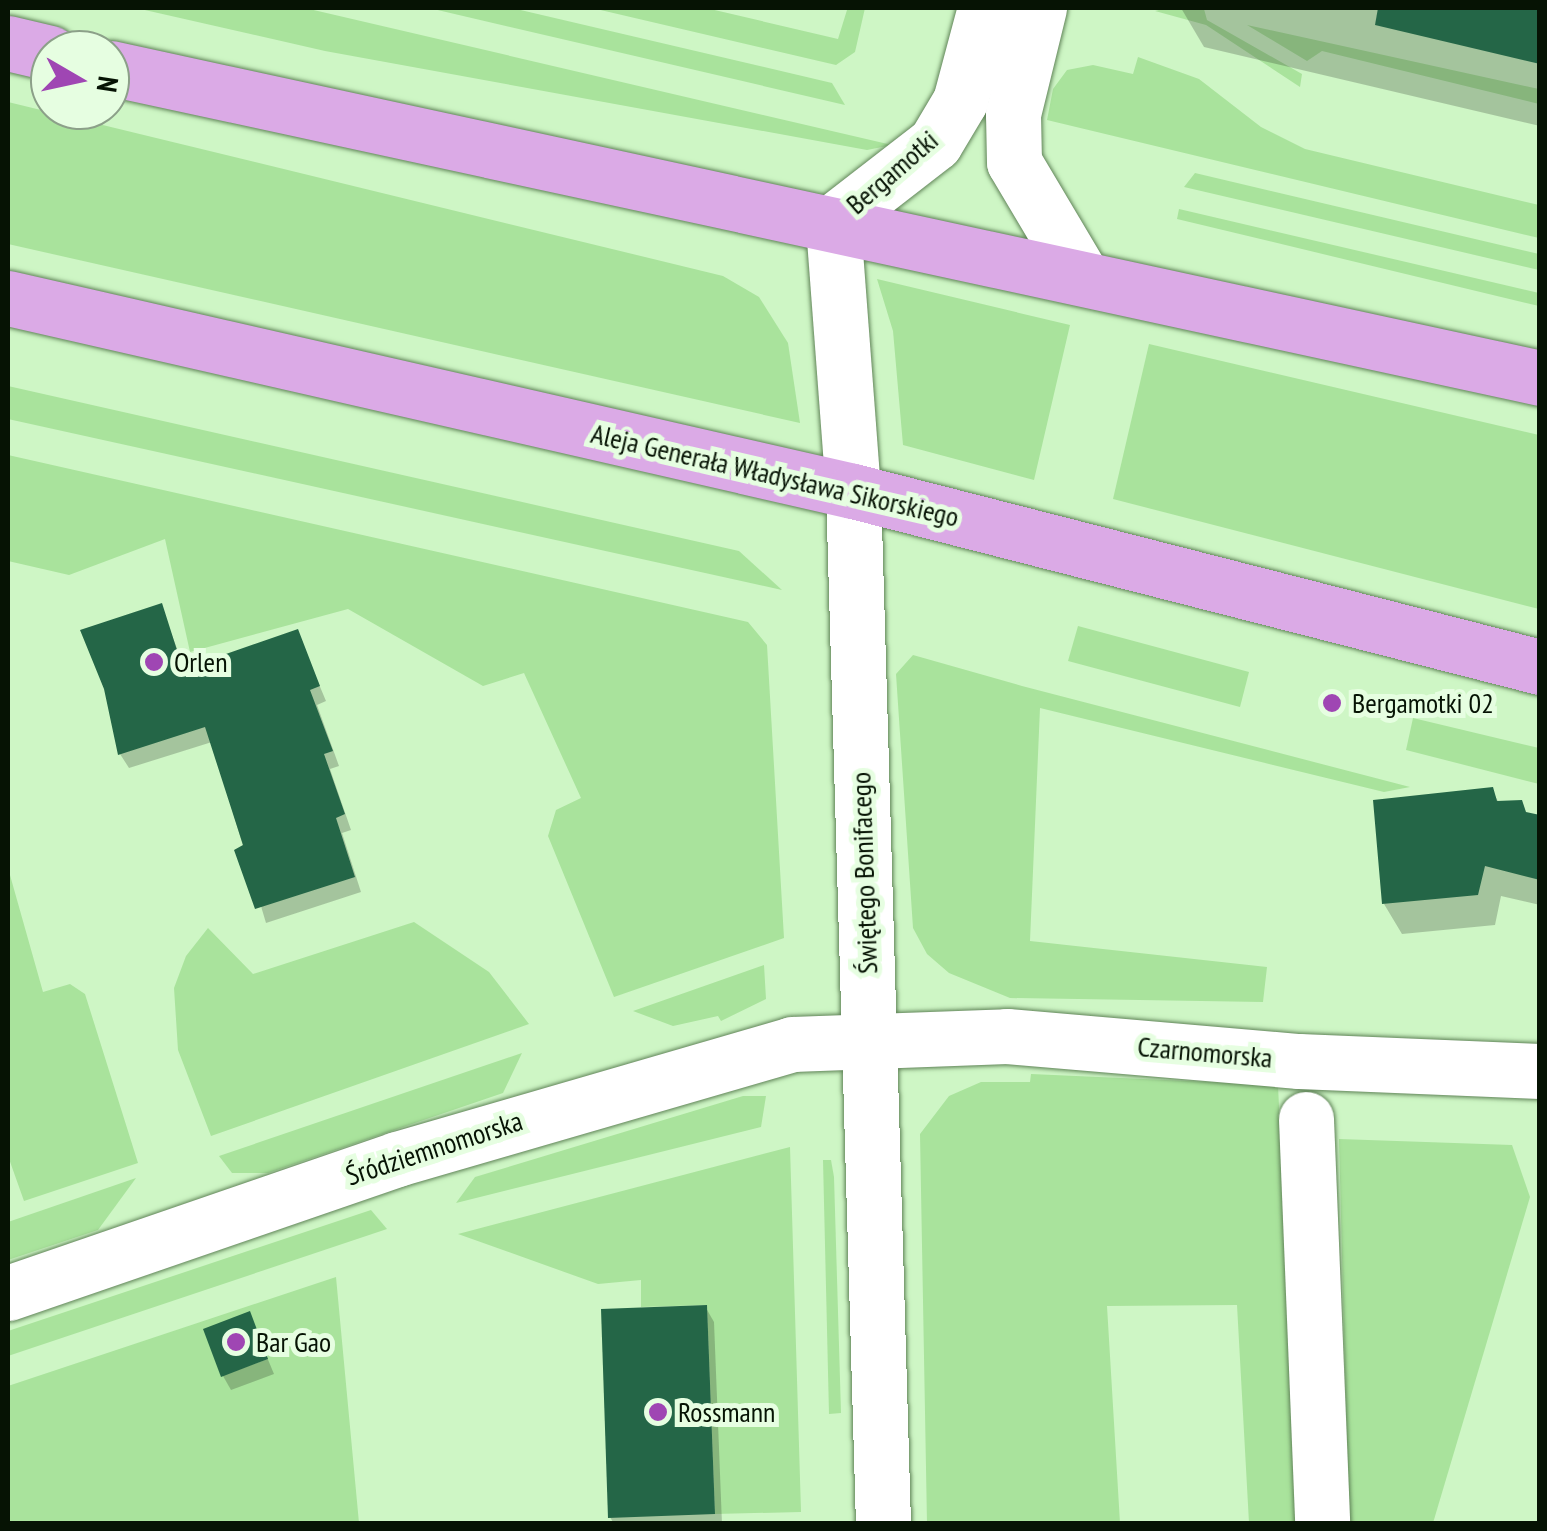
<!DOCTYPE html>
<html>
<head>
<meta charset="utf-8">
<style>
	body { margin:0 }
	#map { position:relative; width:1547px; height:1531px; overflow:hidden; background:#cef6c5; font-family:"PT Sans Narrow",sans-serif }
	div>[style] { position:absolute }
	.green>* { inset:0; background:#a9e39c }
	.shadow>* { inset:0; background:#0003 }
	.building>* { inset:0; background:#246647 }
	.roads { filter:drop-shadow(0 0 2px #608458) drop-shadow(0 0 2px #608458) }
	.minor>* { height:55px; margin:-27.5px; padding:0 27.5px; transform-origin:27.5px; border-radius:27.5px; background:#fff }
	.major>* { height:55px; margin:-27.5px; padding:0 27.5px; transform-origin:27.5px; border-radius:27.5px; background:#dbaae6 }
	.dots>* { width:28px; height:28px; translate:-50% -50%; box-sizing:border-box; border:5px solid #e6fee1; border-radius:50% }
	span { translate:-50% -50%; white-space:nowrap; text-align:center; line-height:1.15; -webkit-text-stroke:10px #e6fee1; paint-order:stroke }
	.street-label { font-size:28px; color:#061304 }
	.poi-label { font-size:28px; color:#061304 }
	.left { translate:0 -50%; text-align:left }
	.frame { position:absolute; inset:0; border:10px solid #061304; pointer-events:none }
	.north { position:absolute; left:30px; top:30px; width:100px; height:100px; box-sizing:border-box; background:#e6fee1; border:2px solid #8ca089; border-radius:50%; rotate:99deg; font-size:28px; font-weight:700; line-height:40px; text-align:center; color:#061304 }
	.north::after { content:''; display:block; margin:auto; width:35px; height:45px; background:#9f46b3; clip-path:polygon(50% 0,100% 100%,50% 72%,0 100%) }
</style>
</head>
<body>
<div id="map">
	<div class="green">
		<div style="clip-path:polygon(136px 8px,305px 8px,892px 145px,867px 150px,325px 51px)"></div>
		<div style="clip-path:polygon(429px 8px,512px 8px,832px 83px,845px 105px)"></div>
		<div style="clip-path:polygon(592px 8px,706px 8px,838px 39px,847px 10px,865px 8px,855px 52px,836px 65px)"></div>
		<div style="clip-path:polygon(1167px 8px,1204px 9px,1207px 20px,1302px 74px,1300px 87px,1206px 25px,1155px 11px)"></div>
		<div style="clip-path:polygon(1247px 25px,1539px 89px,1539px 104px,1322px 51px,1307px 61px)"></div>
		<div style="clip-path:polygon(1138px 57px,1199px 79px,1261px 127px,1305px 149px,1539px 205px,1539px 238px,1047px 120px,1053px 89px,1067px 70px,1093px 65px,1133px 74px)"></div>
		<div style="clip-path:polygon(8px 102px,723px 276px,759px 297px,788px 343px,800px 423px,8px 244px)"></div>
		<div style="clip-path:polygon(1195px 173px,1539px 254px,1539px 270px,1184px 187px)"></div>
		<div style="clip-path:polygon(1179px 209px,1539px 293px,1539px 306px,1177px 219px)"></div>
		<div style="clip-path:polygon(877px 279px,1070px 325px,1034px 480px,903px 445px,893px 331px)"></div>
		<div style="clip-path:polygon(1149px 344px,1539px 435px,1539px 609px,1113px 499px)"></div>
		<div style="clip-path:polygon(8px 386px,739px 551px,782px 590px,8px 419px)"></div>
		<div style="clip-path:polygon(8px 455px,748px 622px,767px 645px,784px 938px,614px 997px,548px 836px,556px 810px,581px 798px,524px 673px,483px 686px,348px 609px,190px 652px,165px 539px,69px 575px,8px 561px)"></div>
		<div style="clip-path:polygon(1078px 626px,1249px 672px,1240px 707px,1068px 661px)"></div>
		<div style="clip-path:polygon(913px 655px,1022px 686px,1410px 787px,1384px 792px,1040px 708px,1030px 941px,1267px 967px,1263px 1002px,1010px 998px,949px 973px,927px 954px,913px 928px,896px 674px)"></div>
		<div style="clip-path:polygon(1413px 718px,1539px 748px,1539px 784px,1406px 750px)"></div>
		<div style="clip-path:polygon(8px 868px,43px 992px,70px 984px,85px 994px,138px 1163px,24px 1201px,8px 1156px)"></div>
		<div style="clip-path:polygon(414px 922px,489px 972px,529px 1024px,211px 1136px,178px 1050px,174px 988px,186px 956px,208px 928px,253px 974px)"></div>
		<div style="clip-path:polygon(764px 965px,766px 999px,721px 1021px,718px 1016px,673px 1026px,633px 1011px)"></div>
		<div style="clip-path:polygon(522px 1053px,503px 1093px,268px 1173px,232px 1173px,219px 1156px)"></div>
		<div style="clip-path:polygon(1031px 1074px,1278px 1085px,1298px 1523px,1249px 1523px,1237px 1305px,1107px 1306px,1120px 1523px,927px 1524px,920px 1134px,949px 1096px,981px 1082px,1030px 1082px)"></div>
		<div style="clip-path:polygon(743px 1096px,766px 1096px,761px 1127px,456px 1203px,475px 1177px)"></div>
		<div style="clip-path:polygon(1339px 1139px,1512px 1145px,1530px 1197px,1433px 1523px,1349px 1523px)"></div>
		<div style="clip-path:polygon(790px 1147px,801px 1512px,715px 1514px,707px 1305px,641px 1307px,641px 1280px,598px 1284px,458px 1234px)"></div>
		<div style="clip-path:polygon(823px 1160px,831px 1160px,834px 1177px,841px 1413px,829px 1414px)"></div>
		<div style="clip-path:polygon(136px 1178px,98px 1230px,8px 1260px,8px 1222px)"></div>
		<div style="clip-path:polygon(371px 1210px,387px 1229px,8px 1356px,8px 1331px)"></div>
		<div style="clip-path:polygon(evenodd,336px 1277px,359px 1523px,8px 1523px,8px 1386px,336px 1277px,204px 1329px,268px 1359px,221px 1376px,204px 1329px)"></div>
	</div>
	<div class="shadow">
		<div style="clip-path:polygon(1181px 8px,1540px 8px,1540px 126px,1204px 47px)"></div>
		<div style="clip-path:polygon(161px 606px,185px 670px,297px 632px,326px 701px,317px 705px,339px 766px,330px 769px,351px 830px,342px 833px,361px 892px,266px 923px,212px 742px,129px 768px,120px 754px)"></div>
		<div style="clip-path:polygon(1492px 790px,1499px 803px,1540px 818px,1540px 905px,1501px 896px,1495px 925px,1402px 934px,1384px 904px)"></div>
		<div style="clip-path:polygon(706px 1308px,714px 1322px,722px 1524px,614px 1524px,610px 1517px)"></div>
		<div style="clip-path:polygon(249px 1314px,274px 1374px,231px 1390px,223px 1376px)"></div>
	</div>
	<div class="building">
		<div style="clip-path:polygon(1378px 8px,1540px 8px,1540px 64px,1375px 25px)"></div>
		<div style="clip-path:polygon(162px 603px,183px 669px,298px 629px,320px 686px,310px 690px,333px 751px,324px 754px,345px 814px,336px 818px,355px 877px,255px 909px,234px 850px,243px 845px,205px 727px,118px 755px,104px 689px,80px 630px)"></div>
		<div style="clip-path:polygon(1493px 787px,1497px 801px,1522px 800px,1526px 812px,1540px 815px,1540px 880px,1485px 866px,1478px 895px,1382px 904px,1373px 800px)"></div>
		<div style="clip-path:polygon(707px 1305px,715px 1514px,608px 1518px,601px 1309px)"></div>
		<div style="clip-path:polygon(250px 1311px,268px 1359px,221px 1377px,203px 1329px)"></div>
	</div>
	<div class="roads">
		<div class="minor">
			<div style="left:1039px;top:8px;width:109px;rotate:103.8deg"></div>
			<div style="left:1013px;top:114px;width:48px;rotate:88.8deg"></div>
			<div style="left:1014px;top:162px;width:135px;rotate:59.3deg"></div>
			<div style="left:1306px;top:1119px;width:405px;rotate:87.7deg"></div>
			<div style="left:8px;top:1293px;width:411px;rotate:-19deg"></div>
			<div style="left:397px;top:1159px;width:411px;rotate:-16.2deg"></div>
			<div style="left:792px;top:1044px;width:215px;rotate:-2.1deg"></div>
			<div style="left:1007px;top:1036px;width:293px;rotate:4.9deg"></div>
			<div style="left:1299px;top:1061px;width:241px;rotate:2.4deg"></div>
			<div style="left:883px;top:1524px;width:1033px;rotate:-91.66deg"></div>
			<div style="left:853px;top:491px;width:270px;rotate:-94.3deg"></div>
			<div style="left:833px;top:222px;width:129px;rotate:-37.8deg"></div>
			<div style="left:935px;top:143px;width:49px;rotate:-59.2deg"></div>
			<div style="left:960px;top:101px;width:96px;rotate:-75deg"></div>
		</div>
		<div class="major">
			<div style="left:8px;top:43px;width:43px;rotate:13.4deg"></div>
			<div style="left:110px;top:68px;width:1463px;rotate:12.23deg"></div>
			<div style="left:8px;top:298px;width:867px;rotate:12.87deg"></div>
			<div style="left:853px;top:491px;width:709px;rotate:14.37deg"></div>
		</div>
	</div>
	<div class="dots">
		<div style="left:154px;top:662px;background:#9f46b3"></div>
		<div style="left:1332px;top:703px;background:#9f46b3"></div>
		<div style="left:236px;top:1342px;background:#9f46b3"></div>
		<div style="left:658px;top:1412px;background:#9f46b3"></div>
	</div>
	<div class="street-label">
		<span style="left:892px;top:172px;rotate:-41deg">Bergamotki</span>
		<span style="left:775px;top:475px;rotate:13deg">Aleja Generała Władysława Sikorskiego</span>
		<span style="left:864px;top:873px;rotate:-92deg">Świętego Bonifacego</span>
		<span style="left:1205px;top:1052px;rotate:5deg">Czarnomorska</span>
		<span style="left:434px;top:1148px;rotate:-18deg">Śródziemnomorska</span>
	</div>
	<div class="poi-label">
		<span class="left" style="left:174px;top:662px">Orlen</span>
		<span class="left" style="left:1352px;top:703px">Bergamotki 02</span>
		<span class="left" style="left:256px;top:1342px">Bar Gao</span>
		<span class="left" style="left:678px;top:1412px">Rossmann</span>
	</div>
	<div class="frame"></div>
	<div class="north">N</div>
</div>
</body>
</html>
